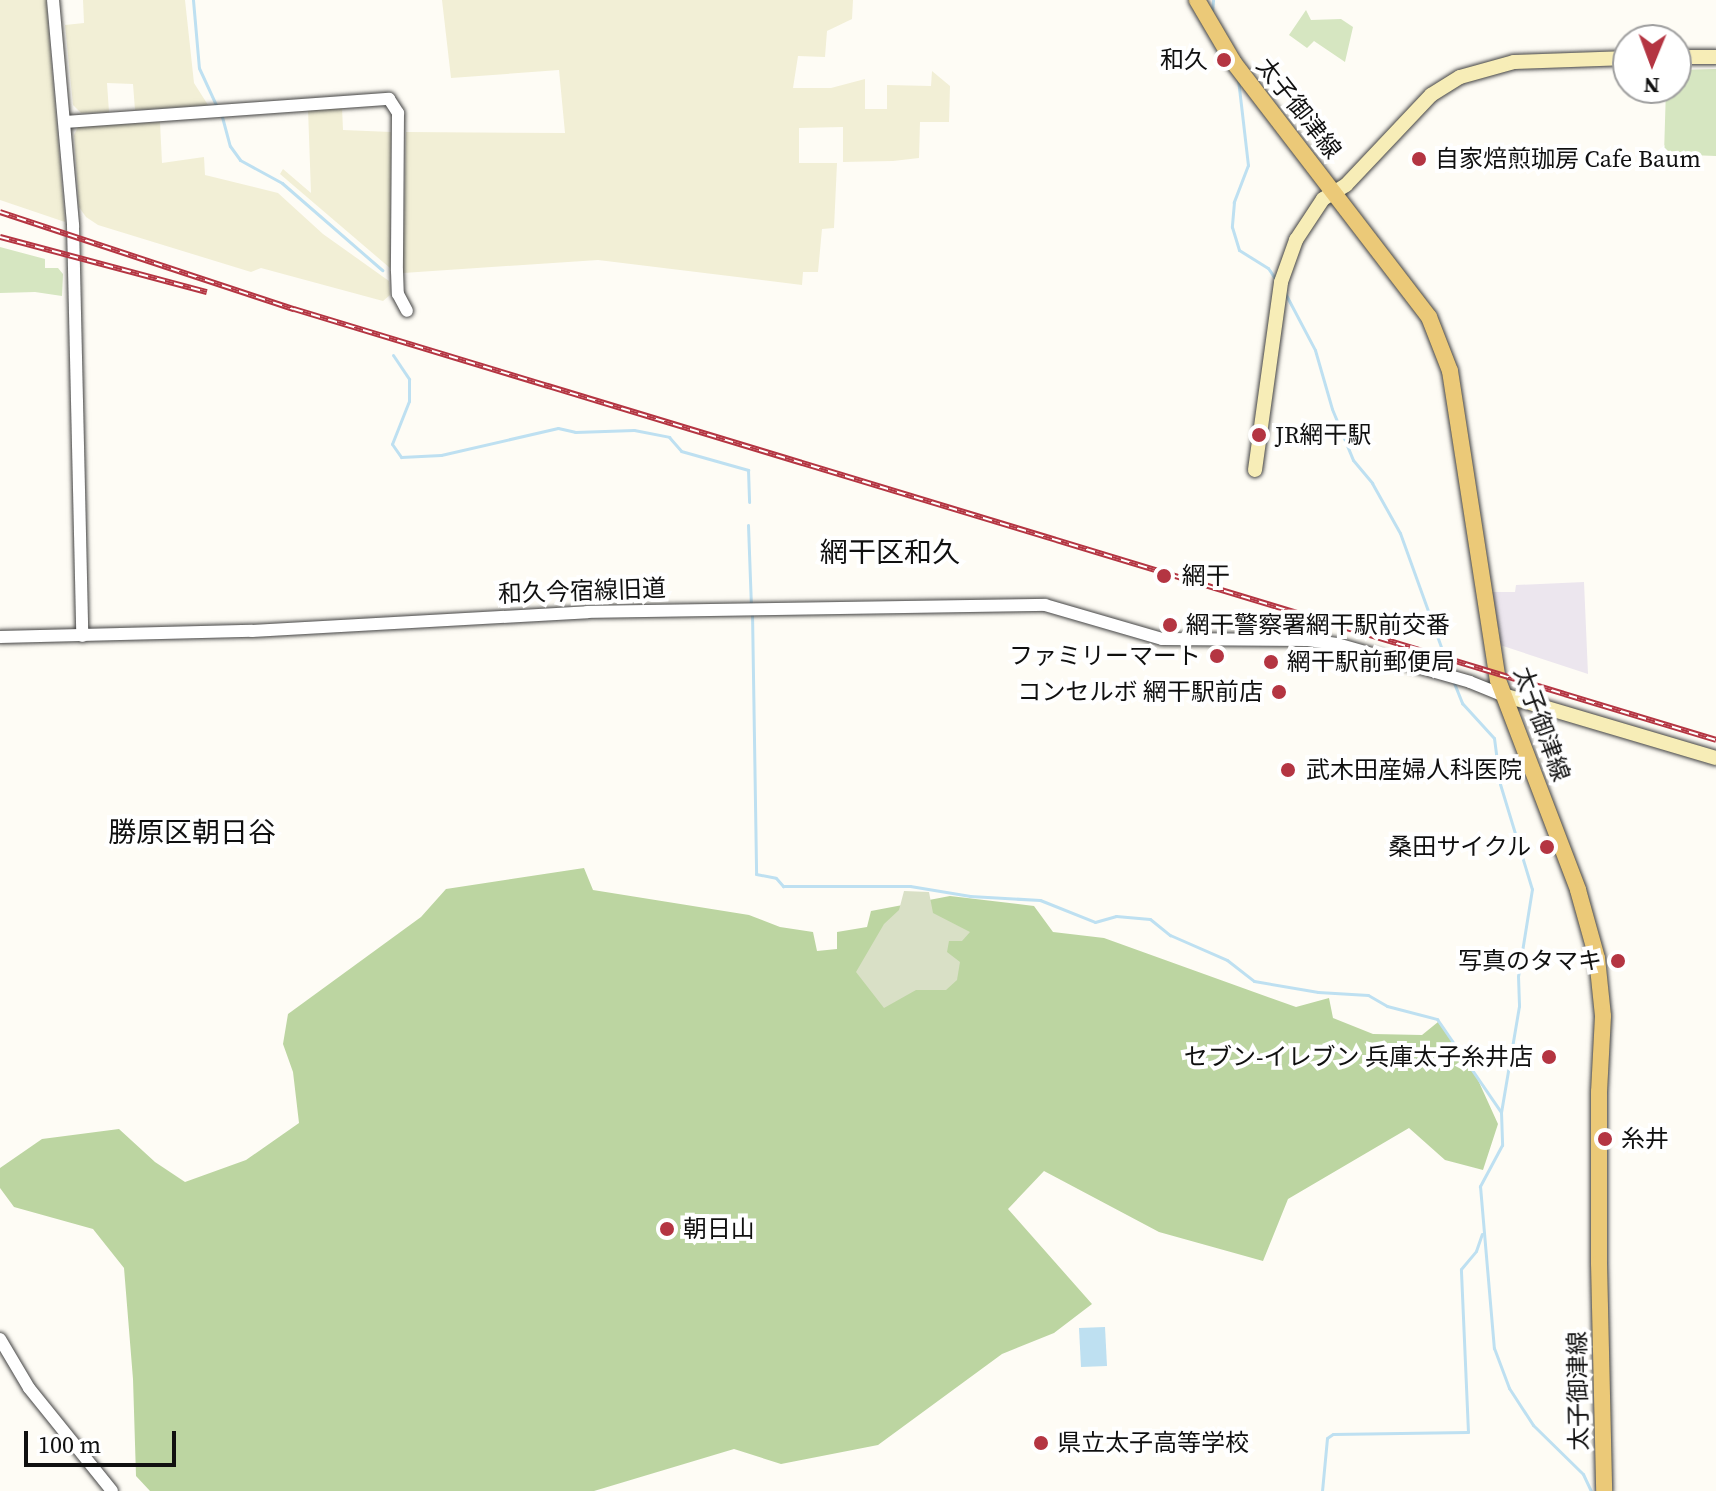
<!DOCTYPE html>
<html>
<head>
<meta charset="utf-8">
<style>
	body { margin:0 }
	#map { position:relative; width:1716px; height:1491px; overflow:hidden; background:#fefcf5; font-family:"Source Serif 4","Noto Sans JP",serif }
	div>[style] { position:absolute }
	.industrial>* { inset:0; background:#ece6ee }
	.farmland>* { inset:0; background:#f2efd6 }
	.green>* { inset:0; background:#d6e6c1 }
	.forest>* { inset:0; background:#bcd5a1 }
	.cemetery>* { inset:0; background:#d9e0c6 }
	.water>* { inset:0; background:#bee0f1 }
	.stream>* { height:3px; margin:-1.5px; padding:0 1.5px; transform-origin:1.5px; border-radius:1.5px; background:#bee0f1 }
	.roads { filter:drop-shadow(0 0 2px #434343) drop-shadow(0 0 2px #434343) }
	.tertiary>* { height:12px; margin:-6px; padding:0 6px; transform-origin:6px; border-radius:6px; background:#fff }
	.secondary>* { height:14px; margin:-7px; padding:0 7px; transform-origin:7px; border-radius:7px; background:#f7edb7 }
	.primary>* { height:16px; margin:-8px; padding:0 8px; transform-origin:8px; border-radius:8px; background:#ebc978 }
	.rail>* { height:6px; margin-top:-3px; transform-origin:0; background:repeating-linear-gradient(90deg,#fff 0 9px,#b43542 0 18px); box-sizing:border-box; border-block:2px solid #b43542 }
	.dots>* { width:22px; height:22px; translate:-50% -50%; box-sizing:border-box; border:4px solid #fff; border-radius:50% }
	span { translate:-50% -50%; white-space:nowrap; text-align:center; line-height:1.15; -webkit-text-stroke:8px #fff; paint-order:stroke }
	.poi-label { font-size:24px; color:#101010 }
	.right { translate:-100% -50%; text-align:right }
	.left { translate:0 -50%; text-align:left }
	.street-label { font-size:24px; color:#101010 }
	.quarter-label { font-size:28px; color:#101010 }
	.north { position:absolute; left:1612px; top:24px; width:80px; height:80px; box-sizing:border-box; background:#fff; border:2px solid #9f9f9f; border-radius:50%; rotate:181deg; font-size:22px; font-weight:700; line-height:32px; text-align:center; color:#101010 }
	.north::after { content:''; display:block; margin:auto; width:28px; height:36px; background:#b43542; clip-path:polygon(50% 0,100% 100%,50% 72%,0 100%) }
	.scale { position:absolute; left:24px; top:1431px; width:152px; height:36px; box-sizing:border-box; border:4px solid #101010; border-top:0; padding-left:10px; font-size:24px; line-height:28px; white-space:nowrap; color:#101010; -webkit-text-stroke:6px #fff; paint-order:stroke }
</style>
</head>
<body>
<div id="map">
	<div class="industrial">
		<div style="clip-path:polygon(1584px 582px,1588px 674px,1500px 645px,1500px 630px,1492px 622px,1488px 592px,1515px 592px,1516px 585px)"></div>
	</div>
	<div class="farmland">
		<div style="clip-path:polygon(0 0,46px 0,65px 222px,0 200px)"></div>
		<div style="clip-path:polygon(83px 0,185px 0,194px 83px,208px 105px,135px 110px,133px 84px,107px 83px,109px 112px,81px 113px,73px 105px,65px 25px,84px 23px)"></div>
		<div style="clip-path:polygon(442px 0,853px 0,852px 19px,827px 31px,825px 57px,798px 56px,793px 88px,831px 88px,865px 79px,865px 109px,887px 109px,887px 85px,931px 86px,932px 71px,950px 86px,949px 122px,920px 122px,919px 158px,893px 161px,843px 162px,843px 127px,799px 128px,799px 163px,837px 163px,834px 228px,822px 229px,818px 272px,803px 272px,802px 285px,598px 260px,403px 273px,406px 132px,565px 133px,559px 70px,451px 78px)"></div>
		<div style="clip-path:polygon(342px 107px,343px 130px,391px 132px,390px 268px,280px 174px,283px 169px,311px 193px,308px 109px)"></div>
		<div style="clip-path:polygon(160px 122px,162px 163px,204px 157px,205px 175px,278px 193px,323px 234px,389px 281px,390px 295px,383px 301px,261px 268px,251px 272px,98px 225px,86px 217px,79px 207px,74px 135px,78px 127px)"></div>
	</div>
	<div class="green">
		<div style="clip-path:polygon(1306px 10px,1311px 20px,1341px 19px,1353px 27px,1345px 62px,1314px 41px,1307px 48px,1289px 35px)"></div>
		<div style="clip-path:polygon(1716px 69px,1716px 156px,1664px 154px,1666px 88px,1676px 88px,1676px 70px)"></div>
		<div style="clip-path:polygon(0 247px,45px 259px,45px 268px,58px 268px,63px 274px,62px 296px,35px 292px,0 293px)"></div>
	</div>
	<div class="forest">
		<div style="clip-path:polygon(584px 868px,593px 890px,749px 915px,780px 927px,813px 932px,817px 951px,837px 949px,837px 932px,867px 927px,871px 911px,950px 896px,1034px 906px,1053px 932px,1104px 938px,1296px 1007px,1329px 998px,1333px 1018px,1373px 1034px,1422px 1035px,1438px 1022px,1473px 1069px,1498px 1124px,1483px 1170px,1445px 1160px,1409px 1128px,1288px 1199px,1263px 1261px,1159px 1232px,1044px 1171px,1008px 1209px,1092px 1304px,1054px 1333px,1002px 1354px,878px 1445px,781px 1464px,734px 1449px,594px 1491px,150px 1491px,136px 1476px,133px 1379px,124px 1268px,93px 1229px,14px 1207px,0 1188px,0 1168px,42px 1139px,119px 1129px,155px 1162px,185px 1182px,246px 1160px,299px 1123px,293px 1072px,283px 1044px,288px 1014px,421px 917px,446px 889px)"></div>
	</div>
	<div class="cemetery">
		<div style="clip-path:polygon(904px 891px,929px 892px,933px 913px,970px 932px,962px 941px,949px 941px,947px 952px,960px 962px,957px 980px,946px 990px,916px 990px,884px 1008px,856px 972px,884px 924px,899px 910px)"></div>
	</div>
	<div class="water">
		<div style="clip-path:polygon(1105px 1327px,1107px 1366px,1081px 1367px,1079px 1328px)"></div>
	</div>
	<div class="stream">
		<div style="left:193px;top:0;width:68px;rotate:85deg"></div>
		<div style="left:199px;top:68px;width:43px;rotate:65.2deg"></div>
		<div style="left:1212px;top:12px;width:12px;rotate:-85deg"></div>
		<div style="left:1238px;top:79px;width:87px;rotate:83.4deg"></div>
		<div style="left:1248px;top:165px;width:40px;rotate:111deg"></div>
		<div style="left:1234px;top:202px;width:25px;rotate:95deg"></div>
		<div style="left:1232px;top:227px;width:24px;rotate:73deg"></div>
		<div style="left:1239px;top:250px;width:34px;rotate:32deg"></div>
		<div style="left:1268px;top:268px;width:14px;rotate:56deg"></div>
		<div style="left:221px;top:113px;width:34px;rotate:75deg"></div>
		<div style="left:230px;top:146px;width:17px;rotate:54deg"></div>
		<div style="left:240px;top:160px;width:48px;rotate:28.7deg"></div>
		<div style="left:282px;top:183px;width:133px;rotate:41deg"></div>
		<div style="left:1285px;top:293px;width:64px;rotate:62.2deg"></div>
		<div style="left:1315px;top:350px;width:61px;rotate:73.9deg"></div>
		<div style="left:1332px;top:409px;width:55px;rotate:67.6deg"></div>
		<div style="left:1353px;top:460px;width:30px;rotate:50deg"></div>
		<div style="left:1372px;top:483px;width:57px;rotate:60.8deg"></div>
		<div style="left:1400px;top:533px;width:148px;rotate:70.2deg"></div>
		<div style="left:393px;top:355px;width:29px;rotate:56deg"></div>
		<div style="left:409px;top:379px;width:22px;rotate:90deg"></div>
		<div style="left:409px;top:401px;width:46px;rotate:111.6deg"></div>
		<div style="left:392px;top:444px;width:16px;rotate:55deg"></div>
		<div style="left:401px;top:457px;width:40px;rotate:-2.9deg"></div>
		<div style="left:441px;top:455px;width:120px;rotate:-13deg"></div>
		<div style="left:558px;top:428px;width:17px;rotate:13deg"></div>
		<div style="left:575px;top:432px;width:59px;rotate:-1.9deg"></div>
		<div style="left:634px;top:430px;width:36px;rotate:11deg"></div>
		<div style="left:669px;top:437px;width:18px;rotate:49deg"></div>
		<div style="left:681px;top:451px;width:70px;rotate:15.8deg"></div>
		<div style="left:748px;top:470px;width:32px;rotate:88deg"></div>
		<div style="left:748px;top:525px;width:80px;rotate:87.9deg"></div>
		<div style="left:752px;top:612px;width:262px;rotate:89.1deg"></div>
		<div style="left:756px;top:874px;width:20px;rotate:11deg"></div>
		<div style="left:776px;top:878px;width:11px;rotate:49deg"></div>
		<div style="left:783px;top:886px;width:127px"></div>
		<div style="left:910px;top:886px;width:61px;rotate:9.5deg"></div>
		<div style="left:970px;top:896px;width:70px;rotate:3.3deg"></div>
		<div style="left:1040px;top:900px;width:59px;rotate:21.8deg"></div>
		<div style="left:1095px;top:922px;width:22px;rotate:-16deg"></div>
		<div style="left:1116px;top:916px;width:34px;rotate:5deg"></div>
		<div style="left:1150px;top:919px;width:26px;rotate:39deg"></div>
		<div style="left:1170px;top:935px;width:62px;rotate:23.7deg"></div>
		<div style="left:1227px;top:960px;width:34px;rotate:38deg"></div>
		<div style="left:1254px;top:981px;width:65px;rotate:9.8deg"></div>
		<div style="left:1318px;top:992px;width:50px;rotate:3.4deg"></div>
		<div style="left:1368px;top:995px;width:22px;rotate:30deg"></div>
		<div style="left:1387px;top:1006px;width:52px;rotate:14.6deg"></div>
		<div style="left:1437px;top:1019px;width:113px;rotate:55.5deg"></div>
		<div style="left:1454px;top:683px;width:22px;rotate:68deg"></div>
		<div style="left:1462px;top:703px;width:47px;rotate:47.6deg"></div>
		<div style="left:1494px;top:738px;width:46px;rotate:82.6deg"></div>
		<div style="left:1500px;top:784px;width:110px;rotate:73.1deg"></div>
		<div style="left:1532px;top:889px;width:88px;rotate:99.1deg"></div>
		<div style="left:1518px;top:976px;width:30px;rotate:88deg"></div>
		<div style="left:1519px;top:1006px;width:108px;rotate:99.6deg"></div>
		<div style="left:1501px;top:1112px;width:33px;rotate:88deg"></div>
		<div style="left:1502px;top:1145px;width:47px;rotate:118.2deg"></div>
		<div style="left:1480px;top:1186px;width:163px;rotate:85.1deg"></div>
		<div style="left:1494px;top:1348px;width:43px;rotate:69.4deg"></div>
		<div style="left:1509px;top:1388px;width:44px;rotate:57deg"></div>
		<div style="left:1533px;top:1425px;width:70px;rotate:44.4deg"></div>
		<div style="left:1583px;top:1474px;width:19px;rotate:65deg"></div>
		<div style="left:1322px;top:1491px;width:53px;rotate:-84.6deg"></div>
		<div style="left:1327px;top:1438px;width:7px;rotate:-34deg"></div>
		<div style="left:1333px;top:1434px;width:135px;rotate:-0.8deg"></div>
		<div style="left:1468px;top:1432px;width:163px;rotate:-92.5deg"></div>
		<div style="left:1461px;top:1269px;width:23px;rotate:-50deg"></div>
		<div style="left:1476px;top:1251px;width:18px;rotate:-71deg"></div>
	</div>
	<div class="roads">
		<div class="tertiary">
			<div style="left:53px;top:0;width:226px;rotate:84.9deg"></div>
			<div style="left:73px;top:225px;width:411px;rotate:88.7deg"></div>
			<div style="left:65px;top:122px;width:325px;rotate:-4.1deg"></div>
			<div style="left:389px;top:99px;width:17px;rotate:57deg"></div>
			<div style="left:398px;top:113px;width:158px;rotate:90.4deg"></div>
			<div style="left:397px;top:271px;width:23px;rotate:88deg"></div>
			<div style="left:398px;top:294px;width:19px;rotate:62deg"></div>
			<div style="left:0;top:637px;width:252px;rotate:-1.4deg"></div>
			<div style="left:252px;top:631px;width:336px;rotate:-3.2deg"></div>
			<div style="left:587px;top:612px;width:458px;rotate:-0.9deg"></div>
			<div style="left:1045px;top:605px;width:122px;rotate:16.2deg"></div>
			<div style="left:1162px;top:639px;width:146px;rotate:0.4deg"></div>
			<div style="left:1308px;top:640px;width:29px;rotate:8deg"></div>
			<div style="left:1337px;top:644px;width:138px;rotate:15.9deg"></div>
			<div style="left:1470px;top:682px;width:35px;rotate:22deg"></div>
			<div style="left:0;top:1339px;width:57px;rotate:59.4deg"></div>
			<div style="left:29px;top:1388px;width:132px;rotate:51.1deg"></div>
		</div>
		<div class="secondary">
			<div style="left:1676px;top:57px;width:40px"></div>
			<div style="left:1255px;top:470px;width:190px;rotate:-82.1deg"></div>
			<div style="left:1281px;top:282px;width:45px;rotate:-70.3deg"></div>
			<div style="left:1296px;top:240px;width:49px;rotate:-56.6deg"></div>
			<div style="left:1323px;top:199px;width:27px;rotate:-31deg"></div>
			<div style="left:1346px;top:185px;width:124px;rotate:-46.6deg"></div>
			<div style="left:1431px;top:95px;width:34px;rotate:-32deg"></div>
			<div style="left:1460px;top:77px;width:56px;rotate:-15.5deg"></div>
			<div style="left:1514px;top:62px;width:114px;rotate:-2deg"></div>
			<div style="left:1503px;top:695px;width:222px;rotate:16.5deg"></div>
		</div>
		<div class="primary">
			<div style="left:1197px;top:0;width:73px;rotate:59.6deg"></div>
			<div style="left:1234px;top:63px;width:320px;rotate:52.5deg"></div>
			<div style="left:1429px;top:317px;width:58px;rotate:68.7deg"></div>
			<div style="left:1450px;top:371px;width:313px;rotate:81.2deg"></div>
			<div style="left:1498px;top:680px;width:225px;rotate:69.1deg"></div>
			<div style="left:1578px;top:890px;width:71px;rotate:74.4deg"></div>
			<div style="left:1597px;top:958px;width:58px;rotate:84.1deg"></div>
			<div style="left:1603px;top:1016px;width:76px;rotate:93deg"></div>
			<div style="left:1599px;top:1092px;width:171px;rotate:90deg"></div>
			<div style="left:1599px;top:1263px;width:228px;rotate:88.7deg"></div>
		</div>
	</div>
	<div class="rail">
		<div style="left:0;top:212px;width:310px;rotate:18.3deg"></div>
		<div style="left:294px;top:309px;width:1486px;rotate:16.86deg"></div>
		<div style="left:0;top:237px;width:214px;rotate:14.9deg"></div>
	</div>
	<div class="dots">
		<div style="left:1224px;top:60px;background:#b43542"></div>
		<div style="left:1419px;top:159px;background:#b43542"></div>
		<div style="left:1259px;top:435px;background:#b43542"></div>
		<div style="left:1164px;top:576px;background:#b43542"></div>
		<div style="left:1170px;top:625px;background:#b43542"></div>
		<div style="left:1217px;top:656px;background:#b43542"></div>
		<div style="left:1271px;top:662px;background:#b43542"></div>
		<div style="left:1279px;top:692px;background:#b43542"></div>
		<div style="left:1288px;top:770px;background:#b43542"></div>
		<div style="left:1547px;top:847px;background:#b43542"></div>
		<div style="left:1618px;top:961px;background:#b43542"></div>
		<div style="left:1549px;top:1057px;background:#b43542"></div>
		<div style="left:1605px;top:1139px;background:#b43542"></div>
		<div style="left:667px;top:1229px;background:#b43542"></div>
		<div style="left:1041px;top:1443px;background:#b43542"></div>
	</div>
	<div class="poi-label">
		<span class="right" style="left:1208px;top:60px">和久</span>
		<span class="left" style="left:1435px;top:159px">自家焙煎珈房 Cafe Baum</span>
		<span class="left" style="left:1275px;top:435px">JR網干駅</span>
		<span class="left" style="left:1182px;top:576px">網干</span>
		<span class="left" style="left:1186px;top:625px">網干警察署網干駅前交番</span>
		<span class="right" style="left:1201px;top:656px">ファミリーマート</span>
		<span class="left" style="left:1287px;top:662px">網干駅前郵便局</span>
		<span class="right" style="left:1263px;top:692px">コンセルボ 網干駅前店</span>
		<span class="left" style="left:1306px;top:770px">武木田産婦人科医院</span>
		<span class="right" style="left:1531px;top:847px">桑田サイクル</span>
		<span class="right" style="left:1602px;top:961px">写真のタマキ</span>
		<span class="right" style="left:1533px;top:1057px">セブン-イレブン 兵庫太子糸井店</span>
		<span class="left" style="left:1621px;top:1139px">糸井</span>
		<span class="left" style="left:683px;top:1229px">朝日山</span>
		<span class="left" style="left:1057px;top:1443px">県立太子高等学校</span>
	</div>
	<div class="street-label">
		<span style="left:1299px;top:108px;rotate:52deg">太子御津線</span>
		<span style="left:582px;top:591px;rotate:-2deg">和久今宿線旧道</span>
		<span style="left:1542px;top:724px;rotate:70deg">太子御津線</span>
		<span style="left:1578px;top:1391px;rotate:-91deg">太子御津線</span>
	</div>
	<div class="quarter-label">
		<span style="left:890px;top:552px">網干区和久</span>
		<span style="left:192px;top:832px">勝原区朝日谷</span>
	</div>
	<div class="north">N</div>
	<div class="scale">100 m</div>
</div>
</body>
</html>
